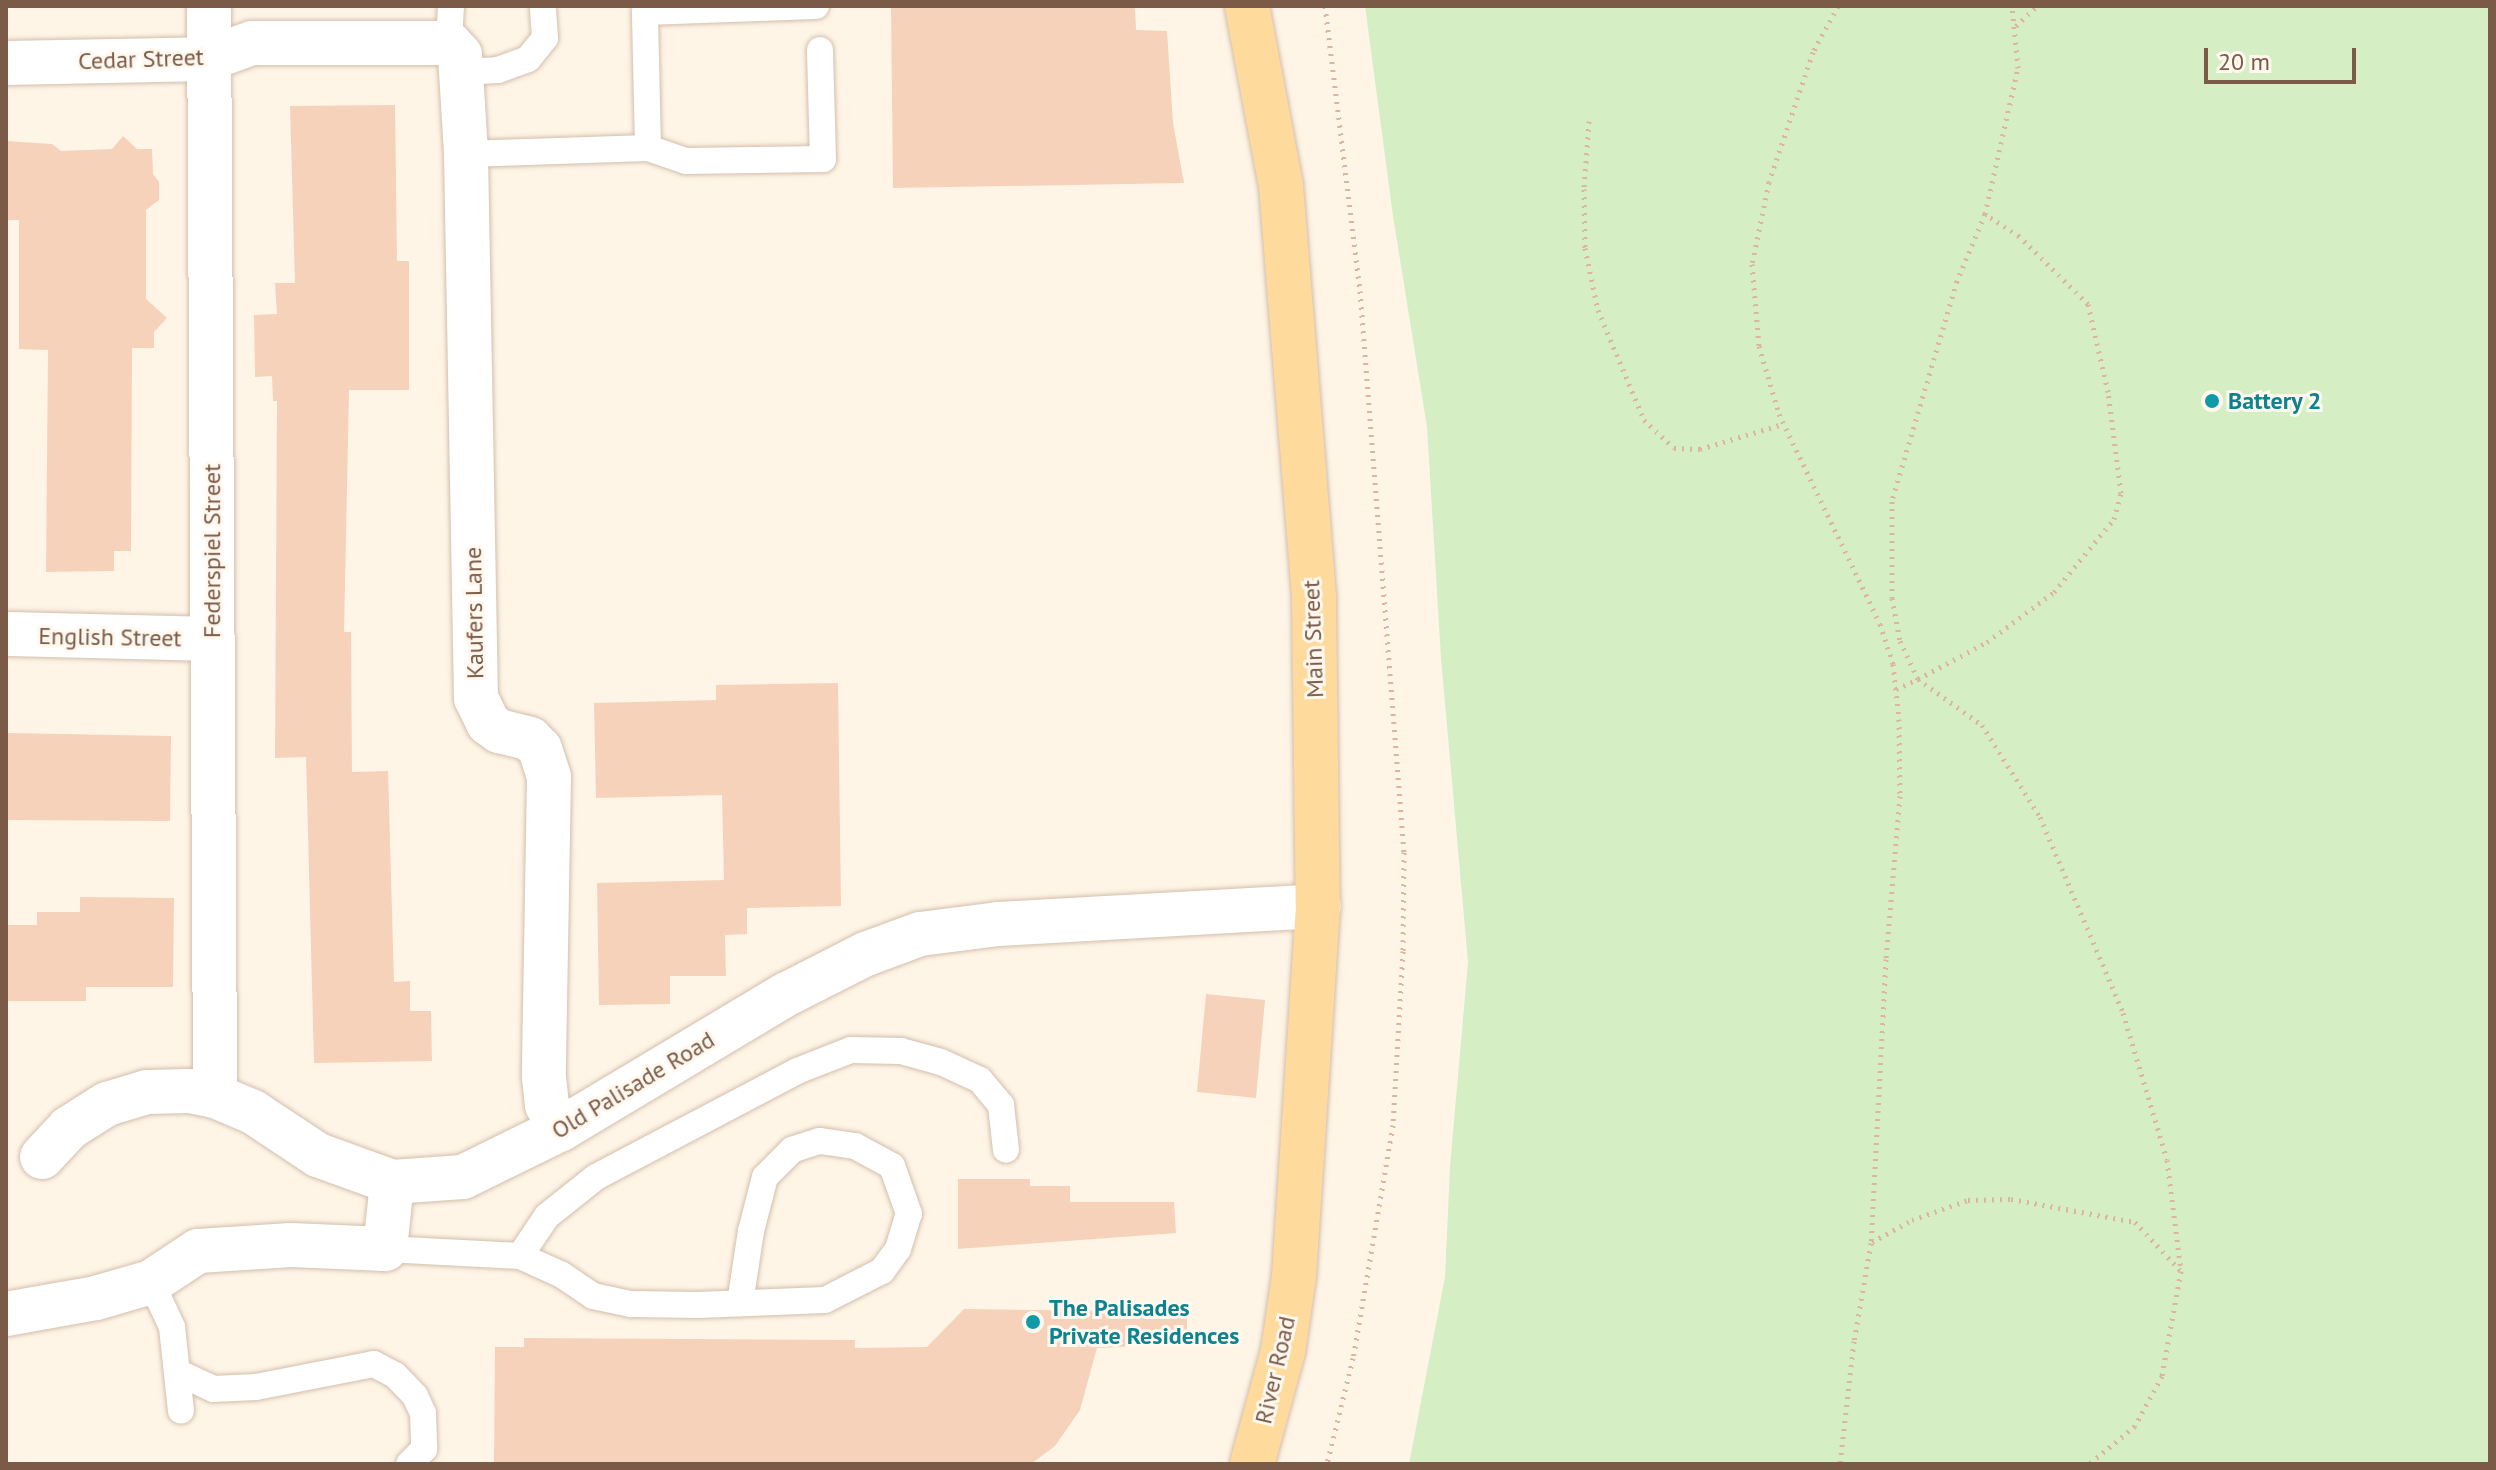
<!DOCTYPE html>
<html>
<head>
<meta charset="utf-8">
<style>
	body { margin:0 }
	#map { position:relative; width:2496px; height:1470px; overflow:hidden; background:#fef5e6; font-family:"PT Sans",sans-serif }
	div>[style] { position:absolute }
	.green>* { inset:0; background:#d5eec3 }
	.building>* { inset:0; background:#f6d2bb }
	.path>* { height:5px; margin-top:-2.5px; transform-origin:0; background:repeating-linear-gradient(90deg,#dcb59e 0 2px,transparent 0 8px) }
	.roads { filter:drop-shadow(0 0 2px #d4bead) drop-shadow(0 0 2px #d4bead) }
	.service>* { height:26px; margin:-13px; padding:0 13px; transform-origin:13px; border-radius:13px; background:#fff }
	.minor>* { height:44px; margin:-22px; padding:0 22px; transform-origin:22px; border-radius:22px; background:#fff }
	.primary>* { height:44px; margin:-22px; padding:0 22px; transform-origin:22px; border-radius:22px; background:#ffda9d }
	.dots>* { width:22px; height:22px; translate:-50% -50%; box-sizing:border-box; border:4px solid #fff8ef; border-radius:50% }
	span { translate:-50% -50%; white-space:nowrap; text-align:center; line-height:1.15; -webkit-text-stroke:6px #fff8ef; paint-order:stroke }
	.street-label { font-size:24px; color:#7b5a48 }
	.culture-label { font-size:24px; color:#0d838f; font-weight:700 }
	.left { translate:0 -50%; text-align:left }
	.frame { position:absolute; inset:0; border:8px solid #7b5a48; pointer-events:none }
	.scale { position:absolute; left:2204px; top:48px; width:152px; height:36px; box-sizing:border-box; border:4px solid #7b5a48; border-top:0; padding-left:10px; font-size:24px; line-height:28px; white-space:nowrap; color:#7b5a48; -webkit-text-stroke:6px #fff8ef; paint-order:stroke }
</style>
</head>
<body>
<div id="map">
	<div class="green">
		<div style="clip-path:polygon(1365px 6px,2490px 6px,2490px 1464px,1409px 1464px,1445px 1277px,1450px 1167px,1468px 962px,1441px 658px,1427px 427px,1393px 216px)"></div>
	</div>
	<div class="building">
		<div style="clip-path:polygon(891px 6px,1135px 6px,1136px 30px,1167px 31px,1173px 123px,1184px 183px,893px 188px)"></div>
		<div style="clip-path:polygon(395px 105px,397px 261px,409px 261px,409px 390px,349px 390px,344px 632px,351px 632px,352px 772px,388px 771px,394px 982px,410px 981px,410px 1011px,431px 1011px,432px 1061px,314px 1063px,306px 757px,275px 758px,277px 401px,273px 401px,272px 376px,255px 377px,254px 315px,277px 314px,275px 283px,295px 283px,290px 106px)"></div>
		<div style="clip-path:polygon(123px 136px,137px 149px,152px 149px,153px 174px,159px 182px,159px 200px,146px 210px,146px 299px,167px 318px,154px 332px,154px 348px,132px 348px,131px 551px,114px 551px,114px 571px,46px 572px,48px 350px,19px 349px,19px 220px,6px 220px,6px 141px,52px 144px,61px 151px,112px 149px)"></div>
		<div style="clip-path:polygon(838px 683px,841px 906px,747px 908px,747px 934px,725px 935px,726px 976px,670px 976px,670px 1004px,599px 1005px,597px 883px,724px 880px,722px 795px,596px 798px,594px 703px,716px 700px,716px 685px)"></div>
		<div style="clip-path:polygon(6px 733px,171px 736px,170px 821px,6px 820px)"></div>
		<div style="clip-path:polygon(80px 897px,174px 898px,173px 987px,86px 987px,86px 1001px,6px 1001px,6px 925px,37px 925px,37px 912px,80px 912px)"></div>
		<div style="clip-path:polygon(1206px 994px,1265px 1000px,1256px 1098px,1197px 1092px)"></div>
		<div style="clip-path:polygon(958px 1179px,1030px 1179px,1030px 1186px,1070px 1186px,1070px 1202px,1174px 1202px,1176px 1233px,958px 1249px)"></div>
		<div style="clip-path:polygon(964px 1309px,1187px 1312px,1187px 1344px,1097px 1348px,1080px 1410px,1055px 1446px,1031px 1464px,494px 1464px,495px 1347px,524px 1347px,524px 1338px,855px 1340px,855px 1348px,927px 1347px)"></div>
	</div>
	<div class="path">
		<div style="left:1325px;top:6px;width:287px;rotate:83deg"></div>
		<div style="left:1360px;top:291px;width:563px;rotate:85.52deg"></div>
		<div style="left:1404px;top:852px;width:99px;rotate:90.6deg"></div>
		<div style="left:1403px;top:951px;width:174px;rotate:93.3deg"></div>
		<div style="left:1393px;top:1125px;width:236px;rotate:99.7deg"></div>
		<div style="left:1353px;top:1358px;width:109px;rotate:103.8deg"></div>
		<div style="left:1838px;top:6px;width:52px;rotate:118.5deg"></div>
		<div style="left:1813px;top:52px;width:137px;rotate:108.7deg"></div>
		<div style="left:1769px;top:182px;width:84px;rotate:101.7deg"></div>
		<div style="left:1752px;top:264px;width:82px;rotate:85.1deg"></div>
		<div style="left:1759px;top:346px;width:71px;rotate:73.6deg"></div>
		<div style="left:1779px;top:414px;width:233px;rotate:64.3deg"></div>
		<div style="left:1880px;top:624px;width:42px;rotate:72deg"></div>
		<div style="left:1893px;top:664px;width:55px;rotate:83.8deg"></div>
		<div style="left:1899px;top:719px;width:77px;rotate:89.3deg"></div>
		<div style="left:1900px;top:796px;width:164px;rotate:94.9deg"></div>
		<div style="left:1886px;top:959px;width:284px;rotate:93deg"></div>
		<div style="left:1871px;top:1243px;width:99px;rotate:99.8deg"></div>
		<div style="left:1854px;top:1341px;width:124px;rotate:96.5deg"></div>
		<div style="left:2016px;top:26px;width:29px;rotate:-44deg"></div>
		<div style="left:1589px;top:121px;width:68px;rotate:94.2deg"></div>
		<div style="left:1584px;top:189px;width:59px;rotate:89deg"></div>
		<div style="left:1585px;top:248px;width:63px;rotate:78.2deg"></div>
		<div style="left:1598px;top:310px;width:119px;rotate:67.3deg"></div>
		<div style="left:1644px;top:420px;width:41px;rotate:43deg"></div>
		<div style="left:1674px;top:448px;width:26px;rotate:2deg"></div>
		<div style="left:1700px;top:449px;width:87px;rotate:-16.8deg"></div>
		<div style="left:1985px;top:214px;width:73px;rotate:112.7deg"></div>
		<div style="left:1957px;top:281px;width:229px;rotate:106.5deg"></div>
		<div style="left:1892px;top:501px;width:97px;rotate:90deg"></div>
		<div style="left:1892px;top:598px;width:44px;rotate:79.5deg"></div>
		<div style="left:1900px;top:641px;width:42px;rotate:64.7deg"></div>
		<div style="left:1918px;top:679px;width:78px;rotate:-28.2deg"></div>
		<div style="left:1987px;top:642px;width:84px;rotate:-36.7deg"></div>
		<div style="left:2054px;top:592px;width:94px;rotate:-50.6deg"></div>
		<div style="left:2114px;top:519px;width:27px;rotate:-75deg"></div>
		<div style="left:2121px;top:493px;width:102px;rotate:-97.3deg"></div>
		<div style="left:2108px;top:392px;width:90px;rotate:-102.8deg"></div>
		<div style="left:2088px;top:304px;width:97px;rotate:-135.4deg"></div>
		<div style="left:2019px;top:236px;width:40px;rotate:-147.1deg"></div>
		<div style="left:1985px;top:214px;width:150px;rotate:-77.3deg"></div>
		<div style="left:2018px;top:68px;width:62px;rotate:-95.5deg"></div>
		<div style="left:1896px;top:689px;width:24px;rotate:-24deg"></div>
		<div style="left:1918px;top:679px;width:79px;rotate:35.7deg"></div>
		<div style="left:1982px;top:725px;width:109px;rotate:57.8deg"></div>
		<div style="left:2040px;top:817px;width:213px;rotate:67deg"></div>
		<div style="left:2123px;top:1013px;width:153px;rotate:73.3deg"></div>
		<div style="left:2167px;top:1160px;width:112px;rotate:82.8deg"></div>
		<div style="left:2181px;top:1271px;width:107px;rotate:100.3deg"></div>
		<div style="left:2162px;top:1376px;width:57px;rotate:118.4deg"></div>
		<div style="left:2135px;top:1426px;width:60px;rotate:140.4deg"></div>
		<div style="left:1872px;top:1242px;width:46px;rotate:-28.8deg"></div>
		<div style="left:1912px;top:1220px;width:59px;rotate:-19.7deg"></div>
		<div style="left:1968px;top:1200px;width:43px;rotate:-1.3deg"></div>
		<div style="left:2011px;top:1199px;width:126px;rotate:10.5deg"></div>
		<div style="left:2135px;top:1222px;width:67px;rotate:46.8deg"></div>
	</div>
	<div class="roads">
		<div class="service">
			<div style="left:449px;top:43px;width:37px;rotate:-87deg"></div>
			<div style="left:462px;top:72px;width:36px;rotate:-3deg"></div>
			<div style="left:498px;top:70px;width:32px;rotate:-20deg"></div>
			<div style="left:528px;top:59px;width:27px;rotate:-51deg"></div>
			<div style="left:545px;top:38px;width:32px;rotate:-94deg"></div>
			<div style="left:648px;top:148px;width:40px;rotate:18.9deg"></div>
			<div style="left:686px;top:161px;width:137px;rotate:-0.8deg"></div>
			<div style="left:823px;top:159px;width:109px;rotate:-91.6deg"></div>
			<div style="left:466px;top:154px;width:182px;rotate:-1.9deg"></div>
			<div style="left:648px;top:148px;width:136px;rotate:-91.3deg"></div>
			<div style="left:645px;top:12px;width:171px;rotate:-2deg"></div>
			<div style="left:385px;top:1249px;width:135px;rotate:3deg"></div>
			<div style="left:520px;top:1256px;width:46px;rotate:24.3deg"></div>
			<div style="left:562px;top:1275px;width:37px;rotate:34deg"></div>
			<div style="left:593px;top:1296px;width:39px;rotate:12deg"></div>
			<div style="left:631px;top:1304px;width:67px;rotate:0.9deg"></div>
			<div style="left:698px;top:1305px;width:127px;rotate:-2.3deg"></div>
			<div style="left:825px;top:1300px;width:64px;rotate:-27deg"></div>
			<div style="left:882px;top:1271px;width:27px;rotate:-54deg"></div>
			<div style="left:898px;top:1249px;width:37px;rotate:-73deg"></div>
			<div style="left:909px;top:1214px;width:51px;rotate:-109.5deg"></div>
			<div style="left:892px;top:1166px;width:42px;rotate:-151.6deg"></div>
			<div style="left:855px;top:1146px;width:36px;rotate:-172deg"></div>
			<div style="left:819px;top:1141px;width:28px;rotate:162deg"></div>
			<div style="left:792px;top:1150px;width:38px;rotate:135deg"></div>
			<div style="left:765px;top:1177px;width:56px;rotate:104.5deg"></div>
			<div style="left:751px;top:1231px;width:73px;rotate:98.7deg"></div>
			<div style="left:520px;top:1256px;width:48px;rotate:-56deg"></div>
			<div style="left:547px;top:1216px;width:63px;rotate:-38.5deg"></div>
			<div style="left:596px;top:1177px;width:227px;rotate:-27.8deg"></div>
			<div style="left:797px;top:1071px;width:58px;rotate:-21.3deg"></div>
			<div style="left:851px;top:1050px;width:50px;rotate:1.1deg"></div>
			<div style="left:901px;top:1051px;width:41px;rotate:15.4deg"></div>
			<div style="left:941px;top:1062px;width:43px;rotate:24.8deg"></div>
			<div style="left:980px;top:1080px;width:33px;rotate:50deg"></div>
			<div style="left:1001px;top:1105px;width:45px;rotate:83.7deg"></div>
			<div style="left:151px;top:1282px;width:50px;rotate:65deg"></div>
			<div style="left:172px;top:1327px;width:84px;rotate:83.9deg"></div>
			<div style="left:177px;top:1372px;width:40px;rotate:25deg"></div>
			<div style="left:213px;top:1389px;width:43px;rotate:-2.7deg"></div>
			<div style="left:256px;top:1387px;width:120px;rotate:-11deg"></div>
			<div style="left:374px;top:1364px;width:24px;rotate:28deg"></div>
			<div style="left:395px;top:1375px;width:29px;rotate:46deg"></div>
			<div style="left:415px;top:1396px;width:19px;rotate:65deg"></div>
			<div style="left:423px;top:1413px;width:36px;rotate:88deg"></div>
			<div style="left:424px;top:1449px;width:21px;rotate:135deg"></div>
		</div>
		<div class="minor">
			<div style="left:209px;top:6px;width:1090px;rotate:89.68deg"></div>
			<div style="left:6px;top:63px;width:202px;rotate:-1.1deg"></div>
			<div style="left:208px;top:59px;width:47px;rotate:-20deg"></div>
			<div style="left:252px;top:43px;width:197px"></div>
			<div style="left:449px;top:43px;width:16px;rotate:47deg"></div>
			<div style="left:460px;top:55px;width:99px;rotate:86.5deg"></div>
			<div style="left:466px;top:154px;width:544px;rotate:88.95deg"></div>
			<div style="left:476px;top:698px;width:28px;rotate:64deg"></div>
			<div style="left:488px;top:723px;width:14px;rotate:36deg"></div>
			<div style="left:499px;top:731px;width:32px;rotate:14deg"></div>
			<div style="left:530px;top:739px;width:14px;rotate:45deg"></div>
			<div style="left:540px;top:749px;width:29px;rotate:72deg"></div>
			<div style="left:549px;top:777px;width:300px;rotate:91deg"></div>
			<div style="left:544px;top:1077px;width:28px;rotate:84deg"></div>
			<div style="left:547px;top:1105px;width:28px;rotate:60deg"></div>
			<div style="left:6px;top:634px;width:207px;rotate:1.4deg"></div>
			<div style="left:42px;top:1157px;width:40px;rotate:-47deg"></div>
			<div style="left:69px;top:1128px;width:45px;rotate:-32.3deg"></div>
			<div style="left:107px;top:1104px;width:42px;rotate:-16.7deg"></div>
			<div style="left:147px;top:1092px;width:42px;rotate:-1.4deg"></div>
			<div style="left:189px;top:1091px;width:26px;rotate:11deg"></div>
			<div style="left:215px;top:1096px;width:41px;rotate:22.8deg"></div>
			<div style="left:253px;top:1112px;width:78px;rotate:33.5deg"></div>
			<div style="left:318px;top:1155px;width:79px;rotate:20deg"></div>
			<div style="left:392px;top:1182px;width:71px;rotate:-4deg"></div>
			<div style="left:463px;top:1177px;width:109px;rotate:-26.1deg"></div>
			<div style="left:561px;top:1129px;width:263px;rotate:-30.9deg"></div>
			<div style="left:787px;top:994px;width:89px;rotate:-26.9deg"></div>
			<div style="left:866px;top:954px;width:58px;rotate:-20.3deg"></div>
			<div style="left:920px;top:934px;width:79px;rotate:-7.3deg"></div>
			<div style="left:998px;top:924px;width:321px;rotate:-3.2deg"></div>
			<div style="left:6px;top:1314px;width:91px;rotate:-10.1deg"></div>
			<div style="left:96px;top:1298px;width:57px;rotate:-16.2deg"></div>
			<div style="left:151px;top:1282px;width:56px;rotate:-33.4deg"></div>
			<div style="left:198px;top:1251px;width:93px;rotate:-3.7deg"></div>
			<div style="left:291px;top:1245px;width:94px;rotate:2.4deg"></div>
			<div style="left:385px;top:1249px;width:67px;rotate:-84deg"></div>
		</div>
		<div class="primary">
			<div style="left:1247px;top:6px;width:183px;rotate:79.3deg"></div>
			<div style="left:1281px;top:186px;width:415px;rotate:85.4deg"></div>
			<div style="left:1314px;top:600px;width:306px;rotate:89.3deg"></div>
			<div style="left:1318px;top:906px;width:371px;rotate:93.7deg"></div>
			<div style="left:1294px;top:1276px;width:76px;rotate:98.3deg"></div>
			<div style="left:1283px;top:1351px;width:117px;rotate:105.3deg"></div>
		</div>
	</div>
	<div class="dots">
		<div style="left:2212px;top:401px;background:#0f9aa8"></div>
		<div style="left:1033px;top:1322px;background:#0f9aa8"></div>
	</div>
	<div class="street-label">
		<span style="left:141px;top:59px;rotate:-2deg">Cedar Street</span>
		<span style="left:212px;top:551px;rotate:-90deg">Federspiel Street</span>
		<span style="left:474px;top:613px;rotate:-91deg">Kaufers Lane</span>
		<span style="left:110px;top:637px;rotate:1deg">English Street</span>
		<span style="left:1313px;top:639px;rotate:-92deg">Main Street</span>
		<span style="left:633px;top:1085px;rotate:-31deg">Old Palisade Road</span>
		<span style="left:1275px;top:1370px;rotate:-77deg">River Road</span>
	</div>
	<div class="culture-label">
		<span class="left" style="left:2228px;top:401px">Battery 2</span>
		<span class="left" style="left:1049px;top:1322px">The Palisades<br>Private Residences</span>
	</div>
	<div class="frame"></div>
	<div class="scale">20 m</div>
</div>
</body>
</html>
